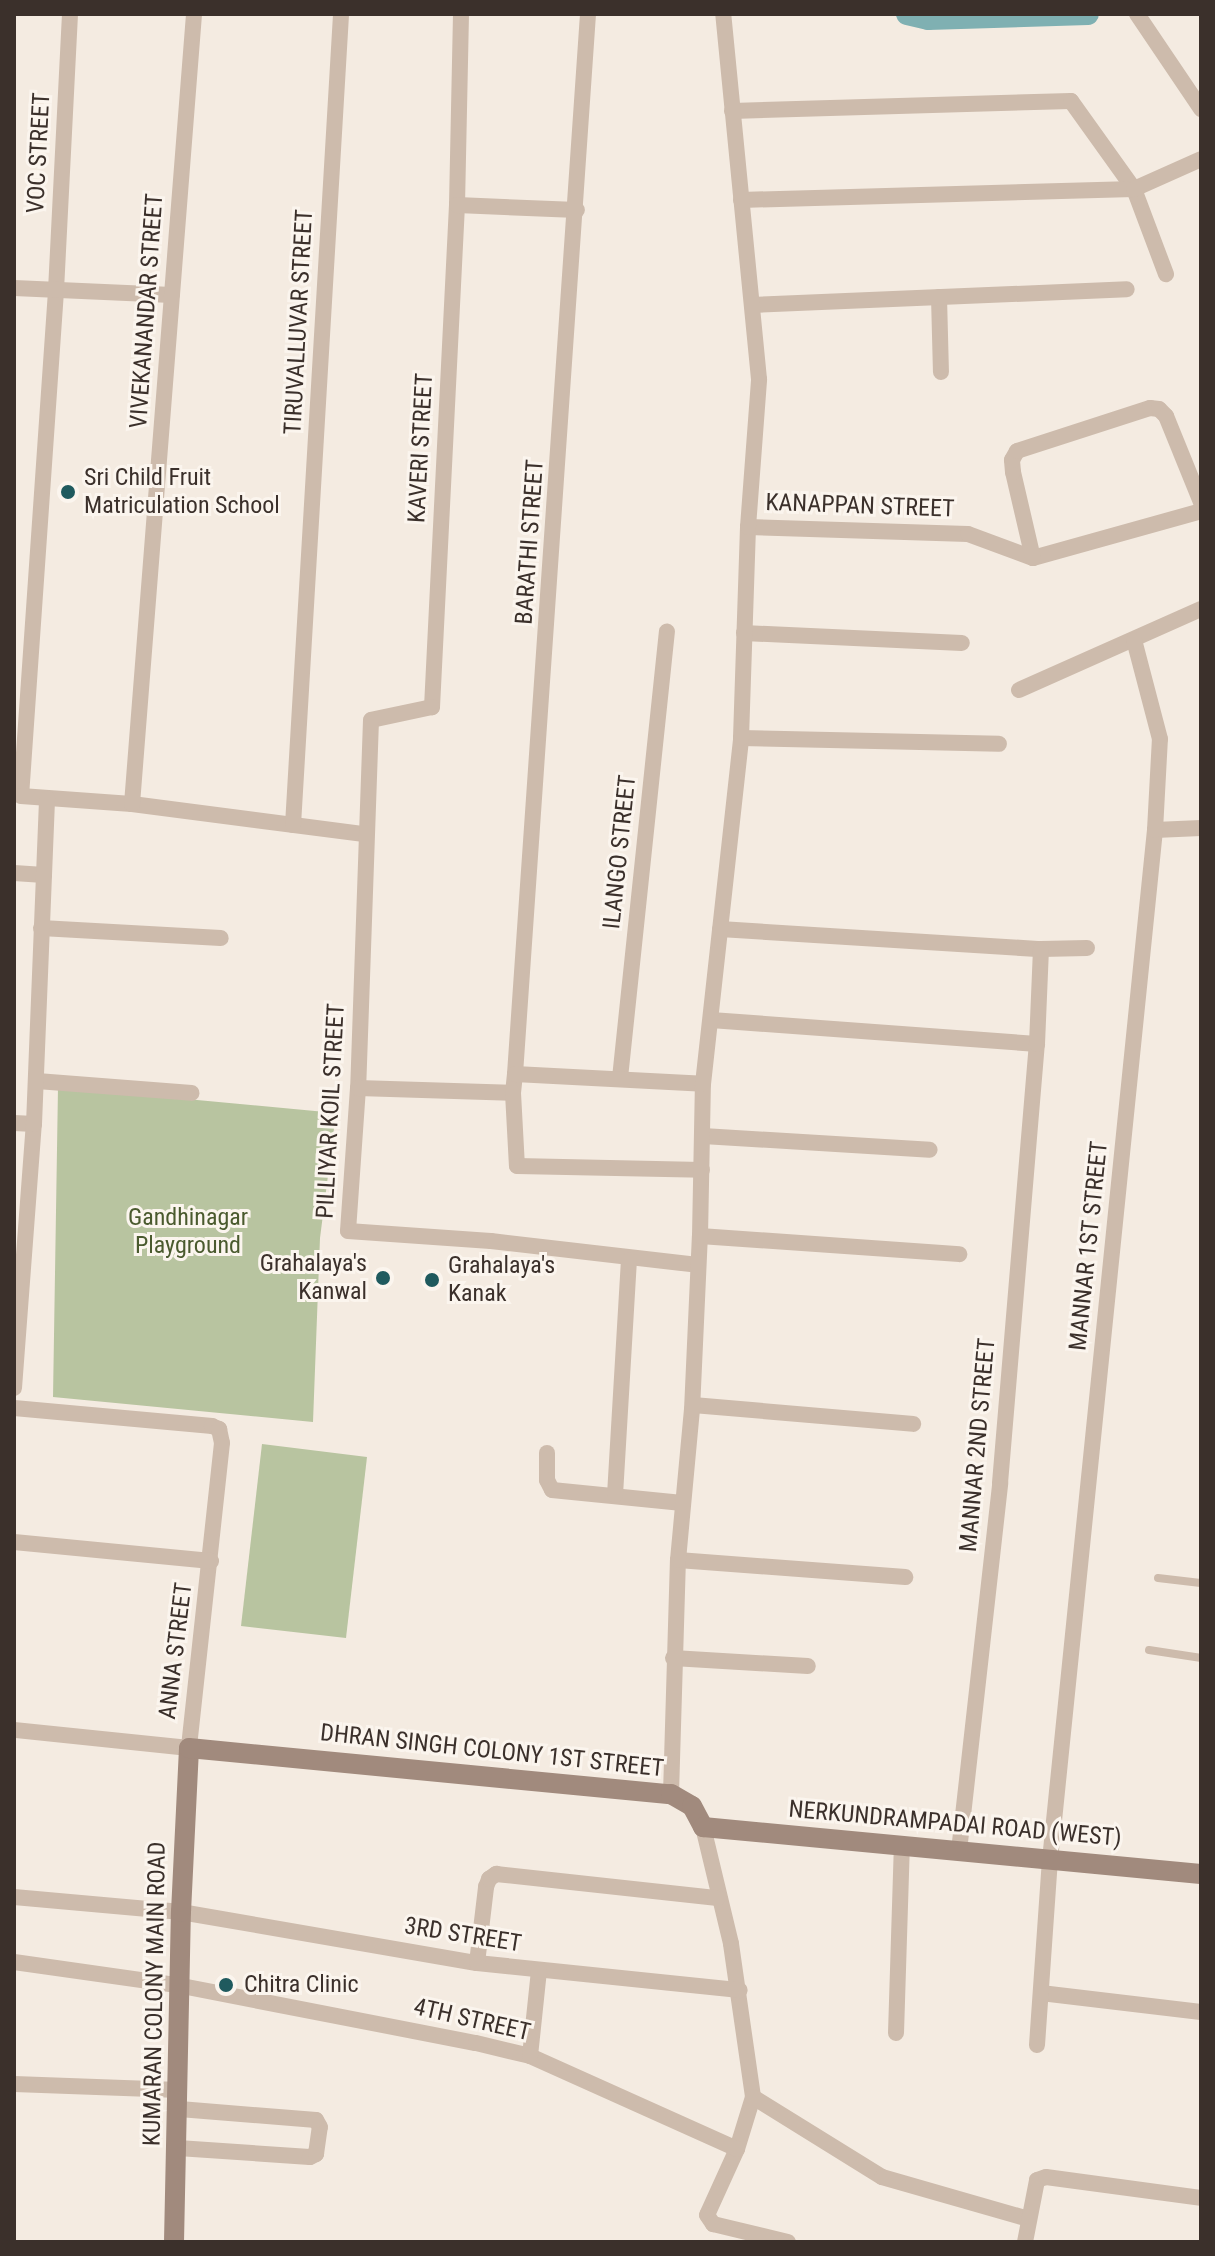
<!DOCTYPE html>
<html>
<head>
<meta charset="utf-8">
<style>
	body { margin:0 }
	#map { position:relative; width:1215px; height:2256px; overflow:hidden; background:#f4ebe1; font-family:"Roboto Condensed",sans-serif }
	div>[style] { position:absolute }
	.green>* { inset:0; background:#b8c4a0 }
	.canal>* { height:22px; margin:-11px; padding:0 11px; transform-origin:11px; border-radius:11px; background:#7fb0b2 }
	.lane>* { height:8px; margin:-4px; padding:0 4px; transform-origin:4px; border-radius:4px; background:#cdbbac }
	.street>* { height:16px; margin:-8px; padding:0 8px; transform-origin:8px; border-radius:8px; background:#cdbbac }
	.secondary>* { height:20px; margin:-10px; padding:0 10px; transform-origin:10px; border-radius:10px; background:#a18a7d }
	.dots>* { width:22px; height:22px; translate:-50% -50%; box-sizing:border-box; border:4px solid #fbf5ee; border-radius:50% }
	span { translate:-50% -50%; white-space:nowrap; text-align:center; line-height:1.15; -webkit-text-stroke:6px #fbf5ee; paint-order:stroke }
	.street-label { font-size:24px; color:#3b302b }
	.poi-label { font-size:24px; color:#3b302b }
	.left { translate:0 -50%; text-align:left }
	.right { translate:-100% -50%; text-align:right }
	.park-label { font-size:24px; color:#4a5a2e }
	.frame { position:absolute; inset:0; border:16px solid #3b302b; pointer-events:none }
</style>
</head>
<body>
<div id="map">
	<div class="green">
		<div style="clip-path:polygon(58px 1087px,336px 1113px,320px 1238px,313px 1422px,53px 1397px)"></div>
		<div style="clip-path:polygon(262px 1444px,367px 1457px,346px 1638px,241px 1626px)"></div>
	</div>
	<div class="canal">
		<div style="left:907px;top:14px;width:22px;rotate:13deg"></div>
		<div style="left:928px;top:19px;width:160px;rotate:-1.8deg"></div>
	</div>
	<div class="lane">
		<div style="left:1158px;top:1578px;width:43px;rotate:6.6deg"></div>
		<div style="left:1149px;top:1650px;width:53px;rotate:8.7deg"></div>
	</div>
	<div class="street">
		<div style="left:70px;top:14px;width:277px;rotate:92.9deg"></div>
		<div style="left:56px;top:291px;width:506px;rotate:93.96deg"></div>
		<div style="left:21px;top:796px;width:111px;rotate:4.1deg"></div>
		<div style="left:132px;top:804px;width:234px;rotate:7.4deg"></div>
		<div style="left:461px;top:14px;width:191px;rotate:91.2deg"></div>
		<div style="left:457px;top:205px;width:503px;rotate:92.85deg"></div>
		<div style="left:432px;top:707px;width:62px;rotate:168deg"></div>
		<div style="left:371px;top:720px;width:368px;rotate:92deg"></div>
		<div style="left:358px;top:1088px;width:143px;rotate:94deg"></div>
		<div style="left:348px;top:1231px;width:143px;rotate:4deg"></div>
		<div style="left:491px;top:1241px;width:208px;rotate:6.6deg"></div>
		<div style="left:1137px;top:14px;width:115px;rotate:56deg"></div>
		<div style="left:732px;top:111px;width:339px;rotate:-1.7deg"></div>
		<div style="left:1071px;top:101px;width:108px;rotate:54.4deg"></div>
		<div style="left:1134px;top:189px;width:91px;rotate:69.4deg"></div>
		<div style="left:741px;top:200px;width:393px;rotate:-1.6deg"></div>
		<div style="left:1134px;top:189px;width:73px;rotate:-24.1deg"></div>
		<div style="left:457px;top:205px;width:120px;rotate:2.4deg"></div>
		<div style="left:14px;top:288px;width:158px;rotate:2.5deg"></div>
		<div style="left:939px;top:297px;width:75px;rotate:88.5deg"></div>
		<div style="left:752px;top:305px;width:375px;rotate:-2.4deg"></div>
		<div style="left:748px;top:527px;width:220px;rotate:1.8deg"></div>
		<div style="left:968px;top:534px;width:69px;rotate:20.3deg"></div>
		<div style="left:1033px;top:558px;width:174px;rotate:-15.6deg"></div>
		<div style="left:1033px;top:558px;width:88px;rotate:-103.1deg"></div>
		<div style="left:1013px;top:472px;width:12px;rotate:-95deg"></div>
		<div style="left:1012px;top:460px;width:10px;rotate:-61deg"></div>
		<div style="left:1017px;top:451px;width:140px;rotate:-17.9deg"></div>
		<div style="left:1150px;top:408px;width:9px;rotate:6deg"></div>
		<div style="left:1159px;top:409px;width:10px;rotate:45deg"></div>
		<div style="left:1166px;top:416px;width:93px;rotate:67.9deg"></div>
		<div style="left:744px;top:633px;width:218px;rotate:2.6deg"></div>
		<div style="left:1019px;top:690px;width:199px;rotate:-24deg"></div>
		<div style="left:741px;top:738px;width:258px;rotate:1.3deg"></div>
		<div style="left:132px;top:804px;width:792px;rotate:-85.51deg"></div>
		<div style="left:293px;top:825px;width:812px;rotate:-86.61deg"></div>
		<div style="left:1155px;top:830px;width:46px;rotate:-2.5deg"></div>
		<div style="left:14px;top:873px;width:30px;rotate:4deg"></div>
		<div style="left:41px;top:928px;width:180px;rotate:3.2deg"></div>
		<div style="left:720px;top:929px;width:322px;rotate:3.6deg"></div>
		<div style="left:1041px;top:949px;width:46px;rotate:-1.2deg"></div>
		<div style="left:711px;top:1020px;width:327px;rotate:4.2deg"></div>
		<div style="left:515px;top:1074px;width:1063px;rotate:-86.06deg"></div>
		<div style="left:620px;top:1078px;width:449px;rotate:-84deg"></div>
		<div style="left:37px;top:1081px;width:155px;rotate:4.4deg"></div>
		<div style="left:358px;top:1088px;width:155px;rotate:1.8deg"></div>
		<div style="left:513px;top:1093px;width:19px;rotate:-84deg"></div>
		<div style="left:515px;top:1074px;width:188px;rotate:3deg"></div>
		<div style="left:513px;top:1093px;width:73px;rotate:86.9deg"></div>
		<div style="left:517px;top:1166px;width:185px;rotate:1.2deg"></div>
		<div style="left:14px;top:1123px;width:20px;rotate:3deg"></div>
		<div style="left:703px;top:1136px;width:227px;rotate:3.5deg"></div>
		<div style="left:700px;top:1236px;width:260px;rotate:4deg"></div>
		<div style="left:14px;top:1388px;width:265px;rotate:-85.7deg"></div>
		<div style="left:34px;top:1124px;width:326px;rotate:-87.7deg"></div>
		<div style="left:693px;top:1405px;width:221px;rotate:4.9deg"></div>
		<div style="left:14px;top:1408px;width:199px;rotate:5.2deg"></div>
		<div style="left:212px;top:1426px;width:8px;rotate:23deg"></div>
		<div style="left:219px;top:1429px;width:14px;rotate:78deg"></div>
		<div style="left:222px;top:1443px;width:307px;rotate:96.2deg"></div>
		<div style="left:189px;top:1748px;width:176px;rotate:-174.1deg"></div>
		<div style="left:547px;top:1453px;width:27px;rotate:90deg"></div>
		<div style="left:547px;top:1480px;width:11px;rotate:63deg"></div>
		<div style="left:552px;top:1490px;width:131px;rotate:5.7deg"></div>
		<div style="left:615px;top:1495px;width:235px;rotate:-86.6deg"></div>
		<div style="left:14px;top:1542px;width:198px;rotate:5.5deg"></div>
		<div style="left:678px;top:1560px;width:228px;rotate:4.3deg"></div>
		<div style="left:673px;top:1658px;width:135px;rotate:3.4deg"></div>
		<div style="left:671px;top:1794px;width:234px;rotate:-88.3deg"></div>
		<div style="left:678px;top:1560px;width:151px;rotate:-84.7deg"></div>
		<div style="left:692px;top:1410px;width:174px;rotate:-87.4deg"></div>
		<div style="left:700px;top:1236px;width:152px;rotate:-88.9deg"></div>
		<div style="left:703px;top:1084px;width:348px;rotate:-83.7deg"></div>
		<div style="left:741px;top:738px;width:211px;rotate:-88.1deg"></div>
		<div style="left:748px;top:527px;width:148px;rotate:-85.7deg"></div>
		<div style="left:759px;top:379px;width:367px;rotate:-95.6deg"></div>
		<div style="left:703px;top:1827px;width:120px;rotate:76.5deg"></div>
		<div style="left:731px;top:1944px;width:155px;rotate:81.8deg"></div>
		<div style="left:753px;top:2097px;width:54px;rotate:107.1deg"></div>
		<div style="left:737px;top:2149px;width:72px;rotate:114.4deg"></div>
		<div style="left:707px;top:2215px;width:11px;rotate:56deg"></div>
		<div style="left:713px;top:2224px;width:77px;rotate:13.5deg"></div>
		<div style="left:959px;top:1851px;width:370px;rotate:-83.6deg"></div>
		<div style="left:1000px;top:1483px;width:441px;rotate:-85.2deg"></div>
		<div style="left:1037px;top:1044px;width:95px;rotate:-87.6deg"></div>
		<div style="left:14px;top:1897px;width:168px;rotate:5.1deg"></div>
		<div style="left:181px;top:1912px;width:300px;rotate:9.8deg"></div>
		<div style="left:477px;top:1963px;width:264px;rotate:5.9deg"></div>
		<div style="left:14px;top:1962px;width:170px;rotate:8.1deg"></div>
		<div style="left:182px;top:1986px;width:299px;rotate:11deg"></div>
		<div style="left:476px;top:2043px;width:56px;rotate:13.5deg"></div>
		<div style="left:530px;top:2056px;width:227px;rotate:24.2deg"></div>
		<div style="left:477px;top:1963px;width:77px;rotate:-83.2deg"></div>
		<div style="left:486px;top:1887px;width:9px;rotate:-69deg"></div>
		<div style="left:489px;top:1879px;width:9px;rotate:-36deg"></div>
		<div style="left:496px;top:1874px;width:223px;rotate:6.2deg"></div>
		<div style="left:1041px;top:1993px;width:161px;rotate:6.8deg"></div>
		<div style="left:896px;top:2033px;width:187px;rotate:-88.2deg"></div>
		<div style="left:1037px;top:2045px;width:185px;rotate:-86deg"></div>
		<div style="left:1050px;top:1860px;width:1035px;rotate:-84.18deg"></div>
		<div style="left:1155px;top:830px;width:91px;rotate:-86.9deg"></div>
		<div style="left:1160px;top:739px;width:102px;rotate:-104.7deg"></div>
		<div style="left:530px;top:2056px;width:86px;rotate:-84deg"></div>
		<div style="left:14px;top:2084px;width:165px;rotate:2.1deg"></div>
		<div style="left:753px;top:2097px;width:152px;rotate:31.8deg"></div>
		<div style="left:882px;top:2177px;width:152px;rotate:16deg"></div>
		<div style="left:178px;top:2148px;width:132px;rotate:3.9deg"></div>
		<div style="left:310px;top:2157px;width:7px;rotate:-27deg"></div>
		<div style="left:316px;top:2154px;width:27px;rotate:-82deg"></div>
		<div style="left:320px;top:2127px;width:8px;rotate:-120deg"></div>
		<div style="left:316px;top:2120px;width:137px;rotate:-175.4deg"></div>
		<div style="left:1025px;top:2242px;width:63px;rotate:-79deg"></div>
		<div style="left:1037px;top:2180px;width:9px;rotate:-18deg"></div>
		<div style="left:1046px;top:2177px;width:156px;rotate:7.7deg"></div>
	</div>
	<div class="secondary">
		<div style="left:174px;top:2242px;width:330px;rotate:-88.8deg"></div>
		<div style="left:181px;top:1912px;width:164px;rotate:-87.2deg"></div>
		<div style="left:189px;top:1748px;width:484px;rotate:5.5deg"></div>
		<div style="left:671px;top:1794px;width:24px;rotate:30deg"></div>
		<div style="left:692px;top:1806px;width:24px;rotate:62deg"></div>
		<div style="left:703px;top:1827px;width:500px;rotate:5.39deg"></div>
	</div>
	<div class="dots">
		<div style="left:68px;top:492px;background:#1f5a5e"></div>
		<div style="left:383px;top:1278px;background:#1f5a5e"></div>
		<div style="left:432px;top:1280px;background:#1f5a5e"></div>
		<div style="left:226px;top:1985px;background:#1f5a5e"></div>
	</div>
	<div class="street-label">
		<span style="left:39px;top:153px;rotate:-87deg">VOC STREET</span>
		<span style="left:147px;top:311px;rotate:-86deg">VIVEKANANDAR STREET</span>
		<span style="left:299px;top:322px;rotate:-87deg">TIRUVALLUVAR STREET</span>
		<span style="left:421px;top:448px;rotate:-87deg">KAVERI STREET</span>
		<span style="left:860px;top:506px;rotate:2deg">KANAPPAN STREET</span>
		<span style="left:530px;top:542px;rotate:-86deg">BARATHI STREET</span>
		<span style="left:620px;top:852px;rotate:-84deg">ILANGO STREET</span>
		<span style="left:331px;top:1111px;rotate:-87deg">PILLIYAR KOIL STREET</span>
		<span style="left:1089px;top:1246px;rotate:-84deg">MANNAR 1ST STREET</span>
		<span style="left:978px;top:1445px;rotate:-85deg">MANNAR 2ND STREET</span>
		<span style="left:176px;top:1651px;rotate:-83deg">ANNA STREET</span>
		<span style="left:492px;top:1751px;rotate:6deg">DHRAN SINGH COLONY 1ST STREET</span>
		<span style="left:955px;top:1824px;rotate:5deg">NERKUNDRAMPADAI ROAD (WEST)</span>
		<span style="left:463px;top:1935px;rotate:9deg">3RD STREET</span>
		<span style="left:155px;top:1994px;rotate:-89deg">KUMARAN COLONY MAIN ROAD</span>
		<span style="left:472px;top:2020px;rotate:13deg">4TH STREET</span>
	</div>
	<div class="poi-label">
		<span class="left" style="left:84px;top:492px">Sri Child Fruit<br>Matriculation School</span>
		<span class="right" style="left:367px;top:1278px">Grahalaya's<br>Kanwal</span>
		<span class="left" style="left:448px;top:1280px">Grahalaya's<br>Kanak</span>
		<span class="left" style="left:244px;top:1985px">Chitra Clinic</span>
	</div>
	<div class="park-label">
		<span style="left:188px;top:1232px">Gandhinagar<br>Playground</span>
	</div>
	<div class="frame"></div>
</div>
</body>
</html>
